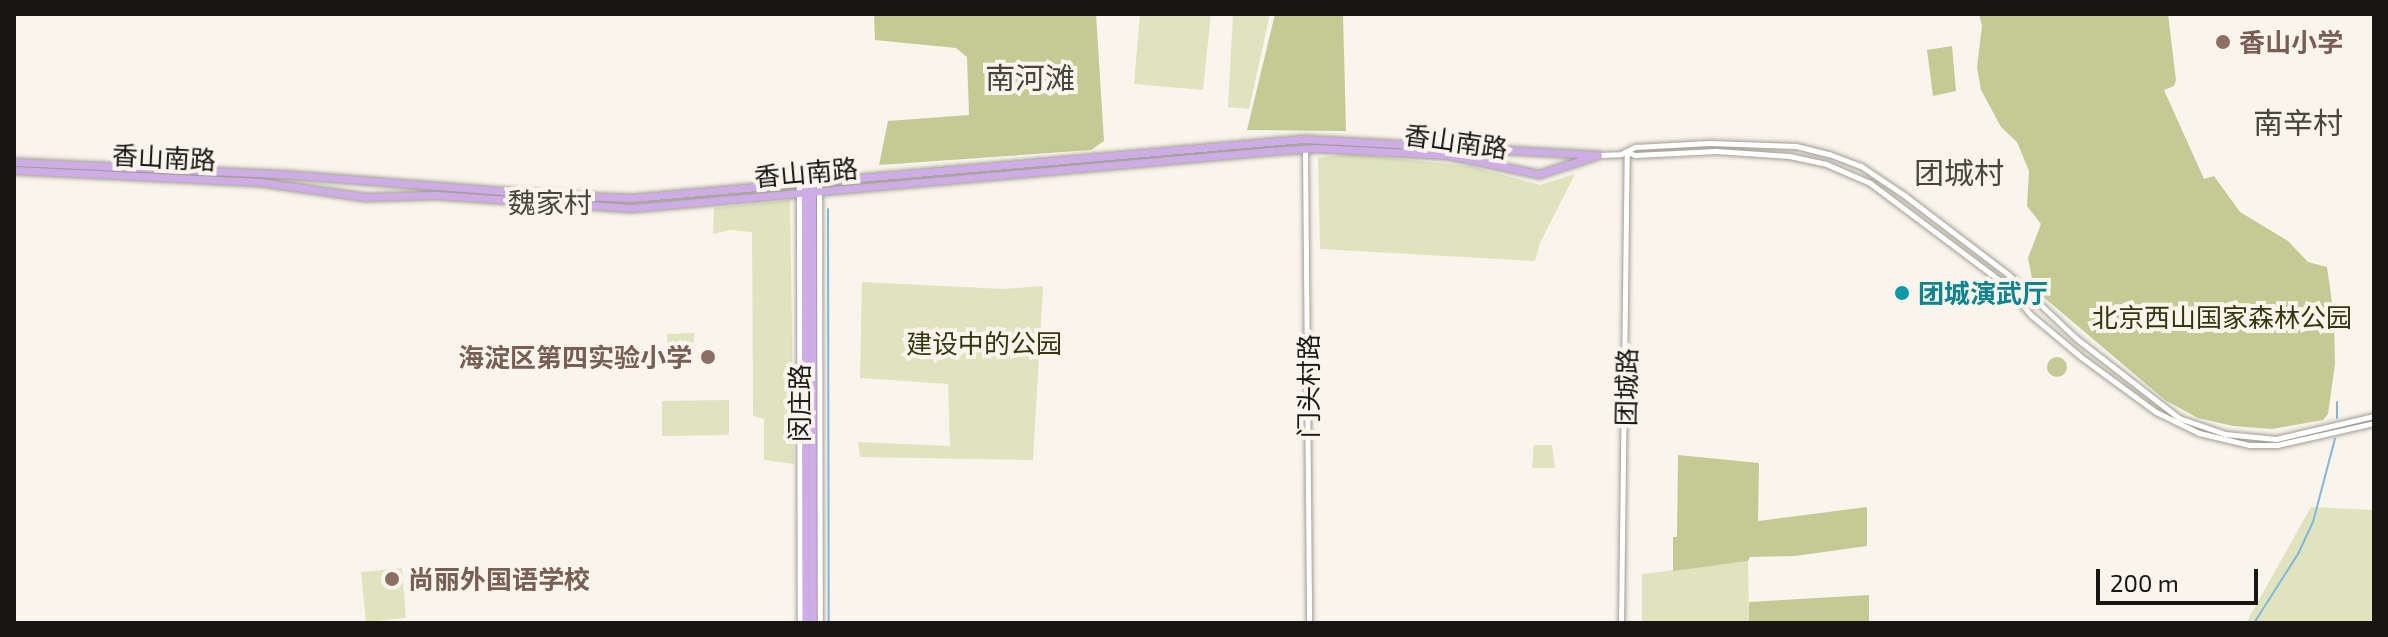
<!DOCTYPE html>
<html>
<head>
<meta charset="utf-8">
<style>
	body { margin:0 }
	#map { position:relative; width:2388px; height:637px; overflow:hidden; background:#f9f5ec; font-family:"Exo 2","Noto Sans SC",sans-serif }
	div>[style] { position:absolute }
	.green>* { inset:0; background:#dfe4bf }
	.forest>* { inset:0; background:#c4ca94 }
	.round { border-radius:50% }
	.stream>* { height:2px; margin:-1px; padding:0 1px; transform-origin:1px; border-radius:1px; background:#86b5da }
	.roads { filter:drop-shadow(0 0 2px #a19e95) drop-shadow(0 0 2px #a19e95) }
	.minor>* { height:5px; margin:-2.5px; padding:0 2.5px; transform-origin:2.5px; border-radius:2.5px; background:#fff }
	.major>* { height:7px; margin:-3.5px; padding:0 3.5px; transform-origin:3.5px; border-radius:3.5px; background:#ceace6 }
	.dots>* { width:22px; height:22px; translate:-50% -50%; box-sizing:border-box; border:4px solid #f9f5ec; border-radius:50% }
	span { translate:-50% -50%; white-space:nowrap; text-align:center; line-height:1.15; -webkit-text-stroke:8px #f9f5ec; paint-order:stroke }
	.education-label { font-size:26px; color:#785e54; font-weight:700 }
	.left { translate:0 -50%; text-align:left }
	.right { translate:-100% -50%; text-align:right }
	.street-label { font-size:26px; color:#171613 }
	.culture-label { font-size:26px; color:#0d838f; font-weight:700 }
	.park-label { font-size:26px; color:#34370d }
	.neighbourhood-label { font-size:28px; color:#49463f }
	.quarter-label { font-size:30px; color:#49463f }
	.frame { position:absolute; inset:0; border:16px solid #171613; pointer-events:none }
	.scale { position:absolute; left:2096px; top:569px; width:162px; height:36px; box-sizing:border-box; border:4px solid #171613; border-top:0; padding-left:10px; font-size:24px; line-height:28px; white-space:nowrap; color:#171613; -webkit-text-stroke:6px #f9f5ec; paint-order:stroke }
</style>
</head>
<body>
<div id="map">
	<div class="green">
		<div style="clip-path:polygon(1140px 14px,1211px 14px,1203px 90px,1134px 84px)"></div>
		<div style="clip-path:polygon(1233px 14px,1270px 14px,1249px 109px,1228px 107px)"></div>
		<div style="clip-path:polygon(1350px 154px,1470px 166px,1540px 185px,1575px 174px,1540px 243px,1535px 261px,1320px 249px,1318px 158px)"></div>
		<div style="clip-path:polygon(790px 200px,794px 464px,764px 460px,764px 419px,753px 416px,752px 232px,729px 230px,713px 234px,714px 208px)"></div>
		<div style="clip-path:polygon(862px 282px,1004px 289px,1043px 286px,1033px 460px,860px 457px,858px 442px,950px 446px,948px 384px,860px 378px)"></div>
		<div style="clip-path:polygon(694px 333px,694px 347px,668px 347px,667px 334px)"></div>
		<div style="clip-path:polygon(729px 400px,729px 435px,662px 436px,662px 401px)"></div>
		<div style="clip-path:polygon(1534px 445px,1552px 445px,1555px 468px,1532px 468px)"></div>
		<div style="clip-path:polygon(2311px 507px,2374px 510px,2374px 623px,2246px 623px)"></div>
		<div style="clip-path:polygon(1748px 561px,1749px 623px,1642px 623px,1642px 574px)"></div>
		<div style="clip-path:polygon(402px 568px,406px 618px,366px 622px,361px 572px)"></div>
	</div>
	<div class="forest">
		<div style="clip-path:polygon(874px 14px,1096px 14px,1104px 141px,1091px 150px,879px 165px,888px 121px,969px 115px,967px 57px,956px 48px,875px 40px)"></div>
		<div style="clip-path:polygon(1275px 14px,1343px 14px,1346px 131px,1247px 130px)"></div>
		<div style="clip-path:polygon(1979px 14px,2168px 14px,2176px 80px,2174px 86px,2164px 90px,2204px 179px,2214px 176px,2240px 212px,2288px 241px,2308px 262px,2327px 267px,2334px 316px,2335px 364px,2328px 414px,2323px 420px,2272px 429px,2233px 426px,2198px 418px,2165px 400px,2034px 289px,2028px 258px,2041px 224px,2027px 206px,2029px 171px,2017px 142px,2001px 127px,1981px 90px,1977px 67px,1982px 26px)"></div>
		<div style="clip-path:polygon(1952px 46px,1956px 91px,1933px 96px,1927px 50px)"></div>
		<div class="round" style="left:2047px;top:357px;width:20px;height:20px"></div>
		<div style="clip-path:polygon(1678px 455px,1759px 463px,1758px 521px,1867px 507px,1867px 546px,1795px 556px,1750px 557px,1748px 561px,1673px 571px,1673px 537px,1677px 537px)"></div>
		<div style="clip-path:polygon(1869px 595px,1869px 623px,1749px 623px,1749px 602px)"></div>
	</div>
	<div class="stream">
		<div style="left:828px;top:209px;width:414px;rotate:89.9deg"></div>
		<div style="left:2337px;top:418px;width:16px;rotate:-90deg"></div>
		<div style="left:2254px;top:623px;width:82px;rotate:-57.5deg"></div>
		<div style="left:2298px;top:554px;width:35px;rotate:-65deg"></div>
		<div style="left:2313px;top:522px;width:86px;rotate:-75.2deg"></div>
	</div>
	<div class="roads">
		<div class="minor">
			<div style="left:1305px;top:149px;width:474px;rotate:89.5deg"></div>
			<div style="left:1627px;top:152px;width:9px;rotate:21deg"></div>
			<div style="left:1635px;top:155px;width:81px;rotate:-2.8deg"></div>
			<div style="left:1716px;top:151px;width:73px;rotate:3.9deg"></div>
			<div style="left:1789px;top:156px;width:38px;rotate:12deg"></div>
			<div style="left:1826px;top:164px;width:48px;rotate:23.4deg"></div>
			<div style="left:1870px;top:183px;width:166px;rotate:36.9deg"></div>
			<div style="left:2003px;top:283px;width:43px;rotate:48.8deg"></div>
			<div style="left:2031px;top:315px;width:65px;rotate:40deg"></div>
			<div style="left:2081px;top:357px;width:93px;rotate:36.3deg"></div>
			<div style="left:2156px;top:412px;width:48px;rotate:26deg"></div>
			<div style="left:2199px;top:433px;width:51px;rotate:13.5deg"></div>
			<div style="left:2249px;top:445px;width:28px"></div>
			<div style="left:2277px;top:445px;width:99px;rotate:-12.8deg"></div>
			<div style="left:1598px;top:155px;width:23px;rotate:-2deg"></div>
			<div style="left:1621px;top:154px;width:16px;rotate:-27deg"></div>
			<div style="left:1635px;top:147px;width:74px;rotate:-3.1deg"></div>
			<div style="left:1709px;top:143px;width:87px;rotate:2deg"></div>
			<div style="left:1796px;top:146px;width:34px;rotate:14deg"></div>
			<div style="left:1829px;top:154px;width:34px;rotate:21deg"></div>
			<div style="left:1861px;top:166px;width:52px;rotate:34deg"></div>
			<div style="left:1904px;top:195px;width:132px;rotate:37.3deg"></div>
			<div style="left:2009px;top:275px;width:93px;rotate:43.3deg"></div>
			<div style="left:2077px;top:339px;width:129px;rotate:37.8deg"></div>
			<div style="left:2179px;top:418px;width:49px;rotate:19.2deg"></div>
			<div style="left:2225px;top:434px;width:51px;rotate:5.6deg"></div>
			<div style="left:2276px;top:439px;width:101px;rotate:-13.2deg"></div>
			<div style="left:819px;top:183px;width:440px;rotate:89.9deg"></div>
			<div style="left:799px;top:184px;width:439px;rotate:89.9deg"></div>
			<div style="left:1621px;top:623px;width:471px;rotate:-89.3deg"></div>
		</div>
		<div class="major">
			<div style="left:14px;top:162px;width:268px;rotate:2.6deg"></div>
			<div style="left:282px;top:174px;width:272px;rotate:4.4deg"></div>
			<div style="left:553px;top:195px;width:78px;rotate:2.2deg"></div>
			<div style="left:631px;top:198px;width:675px;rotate:-5.02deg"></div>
			<div style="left:1303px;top:139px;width:293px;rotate:3.1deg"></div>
			<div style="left:14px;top:170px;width:246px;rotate:2.8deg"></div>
			<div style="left:260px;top:182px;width:106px;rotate:8.1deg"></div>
			<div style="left:365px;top:197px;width:70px;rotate:-1.6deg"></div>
			<div style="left:435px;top:195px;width:197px;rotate:3.8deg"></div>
			<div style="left:632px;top:208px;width:641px;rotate:-5.11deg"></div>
			<div style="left:1270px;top:151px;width:47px;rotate:-3.7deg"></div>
			<div style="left:1317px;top:148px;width:130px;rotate:3.1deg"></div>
			<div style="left:1447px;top:155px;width:94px;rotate:11.7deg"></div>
			<div style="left:1539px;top:174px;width:62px;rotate:-17.9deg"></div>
			<div style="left:812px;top:189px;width:434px;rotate:89.9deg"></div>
			<div style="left:805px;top:190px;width:433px;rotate:89.9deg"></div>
		</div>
	</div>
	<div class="dots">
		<div style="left:2223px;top:42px;background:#8d6e63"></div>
		<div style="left:1902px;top:293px;background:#0f9aa8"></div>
		<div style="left:708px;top:357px;background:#8d6e63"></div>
		<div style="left:392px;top:579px;background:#8d6e63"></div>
	</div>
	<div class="education-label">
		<span class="left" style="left:2239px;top:42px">香山小学</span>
		<span class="right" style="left:692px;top:357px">海淀区第四实验小学</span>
		<span class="left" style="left:408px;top:579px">尚丽外国语学校</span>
	</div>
	<div class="street-label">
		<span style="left:1456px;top:141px;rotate:8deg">香山南路</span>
		<span style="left:164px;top:157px;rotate:3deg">香山南路</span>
		<span style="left:806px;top:172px;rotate:-5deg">香山南路</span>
		<span style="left:1308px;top:386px;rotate:-90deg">门头村路</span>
		<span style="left:1626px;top:387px;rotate:-89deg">团城路</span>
		<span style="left:799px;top:403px;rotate:-90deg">闵庄路</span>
	</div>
	<div class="culture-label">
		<span class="left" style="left:1918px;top:293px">团城演武厅</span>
	</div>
	<div class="park-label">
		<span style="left:2222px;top:317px">北京西山国家森林公园</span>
		<span style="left:984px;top:343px">建设中的公园</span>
	</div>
	<div class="neighbourhood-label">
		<span style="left:550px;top:202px">魏家村</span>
	</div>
	<div class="quarter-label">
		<span style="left:1030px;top:77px">南河滩</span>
		<span style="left:2298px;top:122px">南辛村</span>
		<span style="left:1959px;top:172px">团城村</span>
	</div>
	<div class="frame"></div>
	<div class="scale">200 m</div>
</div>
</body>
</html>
